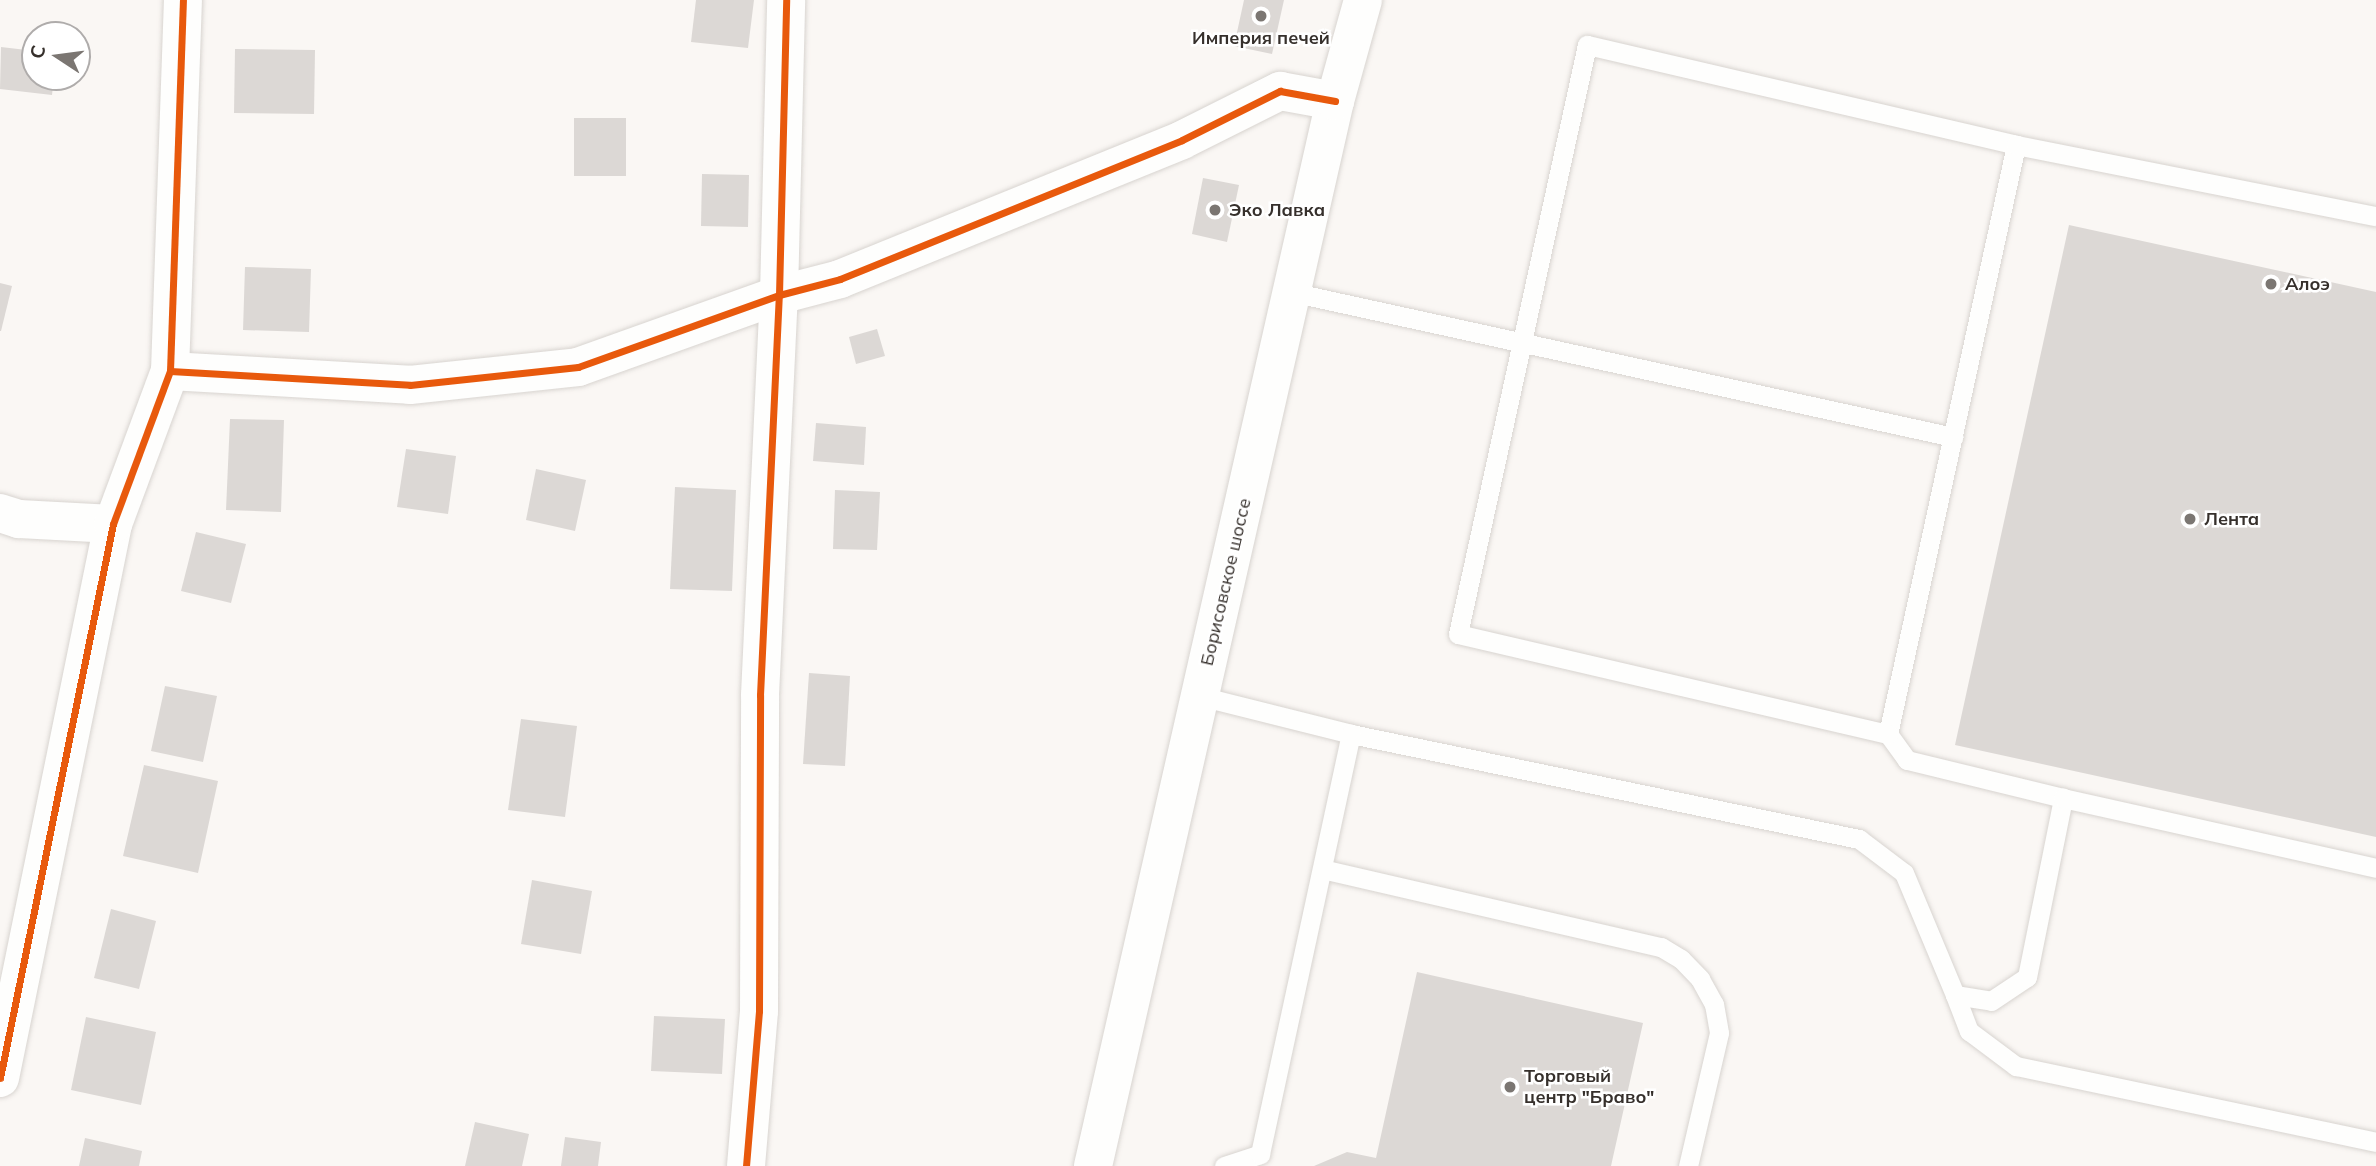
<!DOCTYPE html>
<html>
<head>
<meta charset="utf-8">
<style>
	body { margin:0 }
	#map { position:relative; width:2376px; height:1166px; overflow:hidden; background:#faf7f4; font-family:Mulish,sans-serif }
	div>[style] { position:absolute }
	.building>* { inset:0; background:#dcd8d5 }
	.roads { filter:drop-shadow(0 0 2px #d8d4d0) drop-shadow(0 0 2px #d8d4d0) }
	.service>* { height:19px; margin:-9.5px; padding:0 9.5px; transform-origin:9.5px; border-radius:9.5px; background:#fefefd }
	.minor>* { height:38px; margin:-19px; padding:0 19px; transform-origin:19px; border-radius:19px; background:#fefefd }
	.primary>* { height:38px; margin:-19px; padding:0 19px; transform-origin:19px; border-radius:19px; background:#fefefd }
	.cycleway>* { height:7px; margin:-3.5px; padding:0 3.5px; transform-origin:3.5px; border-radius:3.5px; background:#e8590c }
	.dots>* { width:19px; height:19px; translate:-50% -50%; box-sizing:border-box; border:4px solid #fff; border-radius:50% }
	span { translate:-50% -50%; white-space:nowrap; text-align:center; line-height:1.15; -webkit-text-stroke:5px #fff; paint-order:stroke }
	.poi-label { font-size:18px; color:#36302c; font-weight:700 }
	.left { translate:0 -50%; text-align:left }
	.street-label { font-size:18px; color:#36302c }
	.north { position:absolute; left:21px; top:21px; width:70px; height:70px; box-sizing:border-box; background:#fff; border:2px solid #afacab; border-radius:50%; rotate:283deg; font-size:19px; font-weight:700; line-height:28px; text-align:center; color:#36302c }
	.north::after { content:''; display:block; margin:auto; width:24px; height:32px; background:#7b7672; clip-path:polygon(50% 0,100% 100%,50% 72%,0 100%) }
</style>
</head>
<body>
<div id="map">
	<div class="building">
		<div style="clip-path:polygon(696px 0,754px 0,748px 48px,691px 42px)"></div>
		<div style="clip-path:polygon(1244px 0,1284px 0,1272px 54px,1234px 46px)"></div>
		<div style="clip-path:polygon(1px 47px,35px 51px,35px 77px,54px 77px,52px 95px,0 89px)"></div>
		<div style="clip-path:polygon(235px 49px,315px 50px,314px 114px,234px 113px)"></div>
		<div style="clip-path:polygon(574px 118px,626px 118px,626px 176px,574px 176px)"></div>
		<div style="clip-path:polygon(702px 174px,749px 175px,748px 227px,701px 226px)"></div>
		<div style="clip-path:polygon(1203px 178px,1239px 185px,1227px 242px,1192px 234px)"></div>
		<div style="clip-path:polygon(2069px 225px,2376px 292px,2376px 837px,1955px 745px)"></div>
		<div style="clip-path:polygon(245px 267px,311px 269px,309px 332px,243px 330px)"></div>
		<div style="clip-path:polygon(0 283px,12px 286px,1px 331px,0 331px)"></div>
		<div style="clip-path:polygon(877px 329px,885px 356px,856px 364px,849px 337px)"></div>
		<div style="clip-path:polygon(230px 419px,284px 420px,281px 512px,226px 510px)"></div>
		<div style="clip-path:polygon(816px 423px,866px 427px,864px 465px,813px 461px)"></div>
		<div style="clip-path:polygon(406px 449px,456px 456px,448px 514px,397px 507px)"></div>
		<div style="clip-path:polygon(536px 469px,586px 480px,575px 531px,526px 520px)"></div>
		<div style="clip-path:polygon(675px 487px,736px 490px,732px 591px,670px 589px)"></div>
		<div style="clip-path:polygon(835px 490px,880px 492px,877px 550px,833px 549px)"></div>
		<div style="clip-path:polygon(196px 532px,246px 544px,231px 603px,181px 591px)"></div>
		<div style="clip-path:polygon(809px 673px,850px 676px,845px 766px,803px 764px)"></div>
		<div style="clip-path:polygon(165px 686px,217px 696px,203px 762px,151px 751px)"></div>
		<div style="clip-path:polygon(521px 719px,577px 726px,565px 817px,508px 810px)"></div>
		<div style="clip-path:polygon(144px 765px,218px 781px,198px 873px,123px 856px)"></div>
		<div style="clip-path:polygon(532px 880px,592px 891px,581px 954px,521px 944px)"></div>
		<div style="clip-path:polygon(111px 909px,156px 921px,139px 989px,94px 978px)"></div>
		<div style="clip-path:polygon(1417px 972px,1643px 1023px,1611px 1166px,1314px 1166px,1347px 1152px,1376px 1158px)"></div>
		<div style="clip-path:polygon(654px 1016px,725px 1019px,722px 1074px,651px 1071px)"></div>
		<div style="clip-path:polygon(86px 1017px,156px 1032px,141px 1105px,71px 1090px)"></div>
		<div style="clip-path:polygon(475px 1122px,529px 1134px,522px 1166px,465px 1166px)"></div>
		<div style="clip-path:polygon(565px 1137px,601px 1142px,598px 1166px,561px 1166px)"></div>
		<div style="clip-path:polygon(85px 1138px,142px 1151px,139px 1166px,79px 1166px)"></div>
	</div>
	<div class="roads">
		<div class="service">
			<div style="left:1291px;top:292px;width:678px;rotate:12.35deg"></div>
			<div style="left:1200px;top:696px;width:156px;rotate:14.1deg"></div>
			<div style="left:1351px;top:734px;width:519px;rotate:11.68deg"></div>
			<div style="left:1859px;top:839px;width:56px;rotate:37.1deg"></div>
			<div style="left:1904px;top:873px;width:132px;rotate:67.3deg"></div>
			<div style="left:1955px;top:995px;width:36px;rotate:9deg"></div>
			<div style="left:1991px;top:1001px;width:43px;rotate:-33.7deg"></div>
			<div style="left:2027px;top:977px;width:183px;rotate:-78.6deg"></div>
			<div style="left:2063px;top:798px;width:161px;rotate:-166.3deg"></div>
			<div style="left:1907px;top:760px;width:32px;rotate:-126deg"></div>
			<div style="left:1888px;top:734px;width:603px;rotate:-77.74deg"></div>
			<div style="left:1888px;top:734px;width:441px;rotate:-166.9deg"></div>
			<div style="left:1458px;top:634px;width:603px;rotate:-77.65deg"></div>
			<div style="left:1587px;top:45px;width:441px;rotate:13.1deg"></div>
			<div style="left:2016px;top:145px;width:367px;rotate:11.2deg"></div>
			<div style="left:2063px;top:798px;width:321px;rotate:12.6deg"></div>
			<div style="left:1322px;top:869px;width:348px;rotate:13deg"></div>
			<div style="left:1661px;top:947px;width:23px;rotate:31deg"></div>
			<div style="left:1681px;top:959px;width:28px;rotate:46deg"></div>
			<div style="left:1700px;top:979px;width:29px;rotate:61deg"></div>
			<div style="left:1714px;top:1004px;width:29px;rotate:80deg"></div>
			<div style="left:1719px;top:1033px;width:137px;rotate:103.1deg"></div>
			<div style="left:1955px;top:995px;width:39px;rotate:69deg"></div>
			<div style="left:1969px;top:1031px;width:59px;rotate:36.7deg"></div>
			<div style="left:2016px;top:1066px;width:368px;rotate:11.9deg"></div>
			<div style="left:1224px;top:1166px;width:38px;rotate:-18deg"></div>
			<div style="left:1260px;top:1154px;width:430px;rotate:-77.8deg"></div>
		</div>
		<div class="minor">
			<div style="left:170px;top:371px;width:240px;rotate:3.3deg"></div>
			<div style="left:410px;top:385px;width:169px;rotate:-6.1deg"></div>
			<div style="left:578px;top:367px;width:214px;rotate:-19.7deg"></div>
			<div style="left:779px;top:295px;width:63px;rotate:-14.7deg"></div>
			<div style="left:840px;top:279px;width:369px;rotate:-22.1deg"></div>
			<div style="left:1182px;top:140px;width:110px;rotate:-26.6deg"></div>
			<div style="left:1280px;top:91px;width:56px;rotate:10.3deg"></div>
			<div style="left:0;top:513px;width:20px;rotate:18deg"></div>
			<div style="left:19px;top:519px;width:94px;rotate:3deg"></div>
			<div style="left:0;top:1078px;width:565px;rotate:-78.47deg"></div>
			<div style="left:113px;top:524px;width:163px;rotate:-69.6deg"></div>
			<div style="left:170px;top:371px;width:371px;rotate:-88deg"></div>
			<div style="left:746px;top:1166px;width:156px;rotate:-85.2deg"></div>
			<div style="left:759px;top:1011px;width:316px;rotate:-89.8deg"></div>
			<div style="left:760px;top:695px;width:400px;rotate:-87.3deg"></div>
			<div style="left:779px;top:295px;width:295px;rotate:-88.6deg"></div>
		</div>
		<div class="primary">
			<div style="left:1093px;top:1166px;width:1092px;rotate:-77.2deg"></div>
			<div style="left:1335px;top:101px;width:105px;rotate:-74.5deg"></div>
		</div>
	</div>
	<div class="cycleway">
		<div style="left:170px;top:371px;width:240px;rotate:3.3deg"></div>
		<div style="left:410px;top:385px;width:169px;rotate:-6.1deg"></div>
		<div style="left:578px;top:367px;width:214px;rotate:-19.7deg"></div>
		<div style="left:779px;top:295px;width:63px;rotate:-14.7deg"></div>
		<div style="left:840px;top:279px;width:369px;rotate:-22.1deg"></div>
		<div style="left:1182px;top:140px;width:110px;rotate:-26.6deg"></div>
		<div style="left:1280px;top:91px;width:56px;rotate:10.3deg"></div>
		<div style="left:0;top:1078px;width:565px;rotate:-78.47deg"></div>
		<div style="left:113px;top:524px;width:163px;rotate:-69.6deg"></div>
		<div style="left:170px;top:371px;width:371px;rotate:-88deg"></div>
		<div style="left:746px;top:1166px;width:156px;rotate:-85.2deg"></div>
		<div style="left:759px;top:1011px;width:316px;rotate:-89.8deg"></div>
		<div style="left:760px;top:695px;width:400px;rotate:-87.3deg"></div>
		<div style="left:779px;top:295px;width:295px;rotate:-88.6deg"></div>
	</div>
	<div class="dots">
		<div style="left:1261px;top:16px;background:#7b7672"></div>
		<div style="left:1215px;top:210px;background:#7b7672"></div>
		<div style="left:2271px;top:284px;background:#7b7672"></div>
		<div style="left:2190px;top:519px;background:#7b7672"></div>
		<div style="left:1510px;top:1087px;background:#7b7672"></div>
	</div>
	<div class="poi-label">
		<span style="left:1261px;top:38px">Империя печей</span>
		<span class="left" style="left:1229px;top:210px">Эко Лавка</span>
		<span class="left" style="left:2285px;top:284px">Алоэ</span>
		<span class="left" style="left:2204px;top:519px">Лента</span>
		<span class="left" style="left:1524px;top:1087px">Торговый<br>центр "Браво"</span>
	</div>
	<div class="street-label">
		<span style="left:1226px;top:582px;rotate:-77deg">Борисовское шоссе</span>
	</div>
	<div class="north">С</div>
</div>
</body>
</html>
